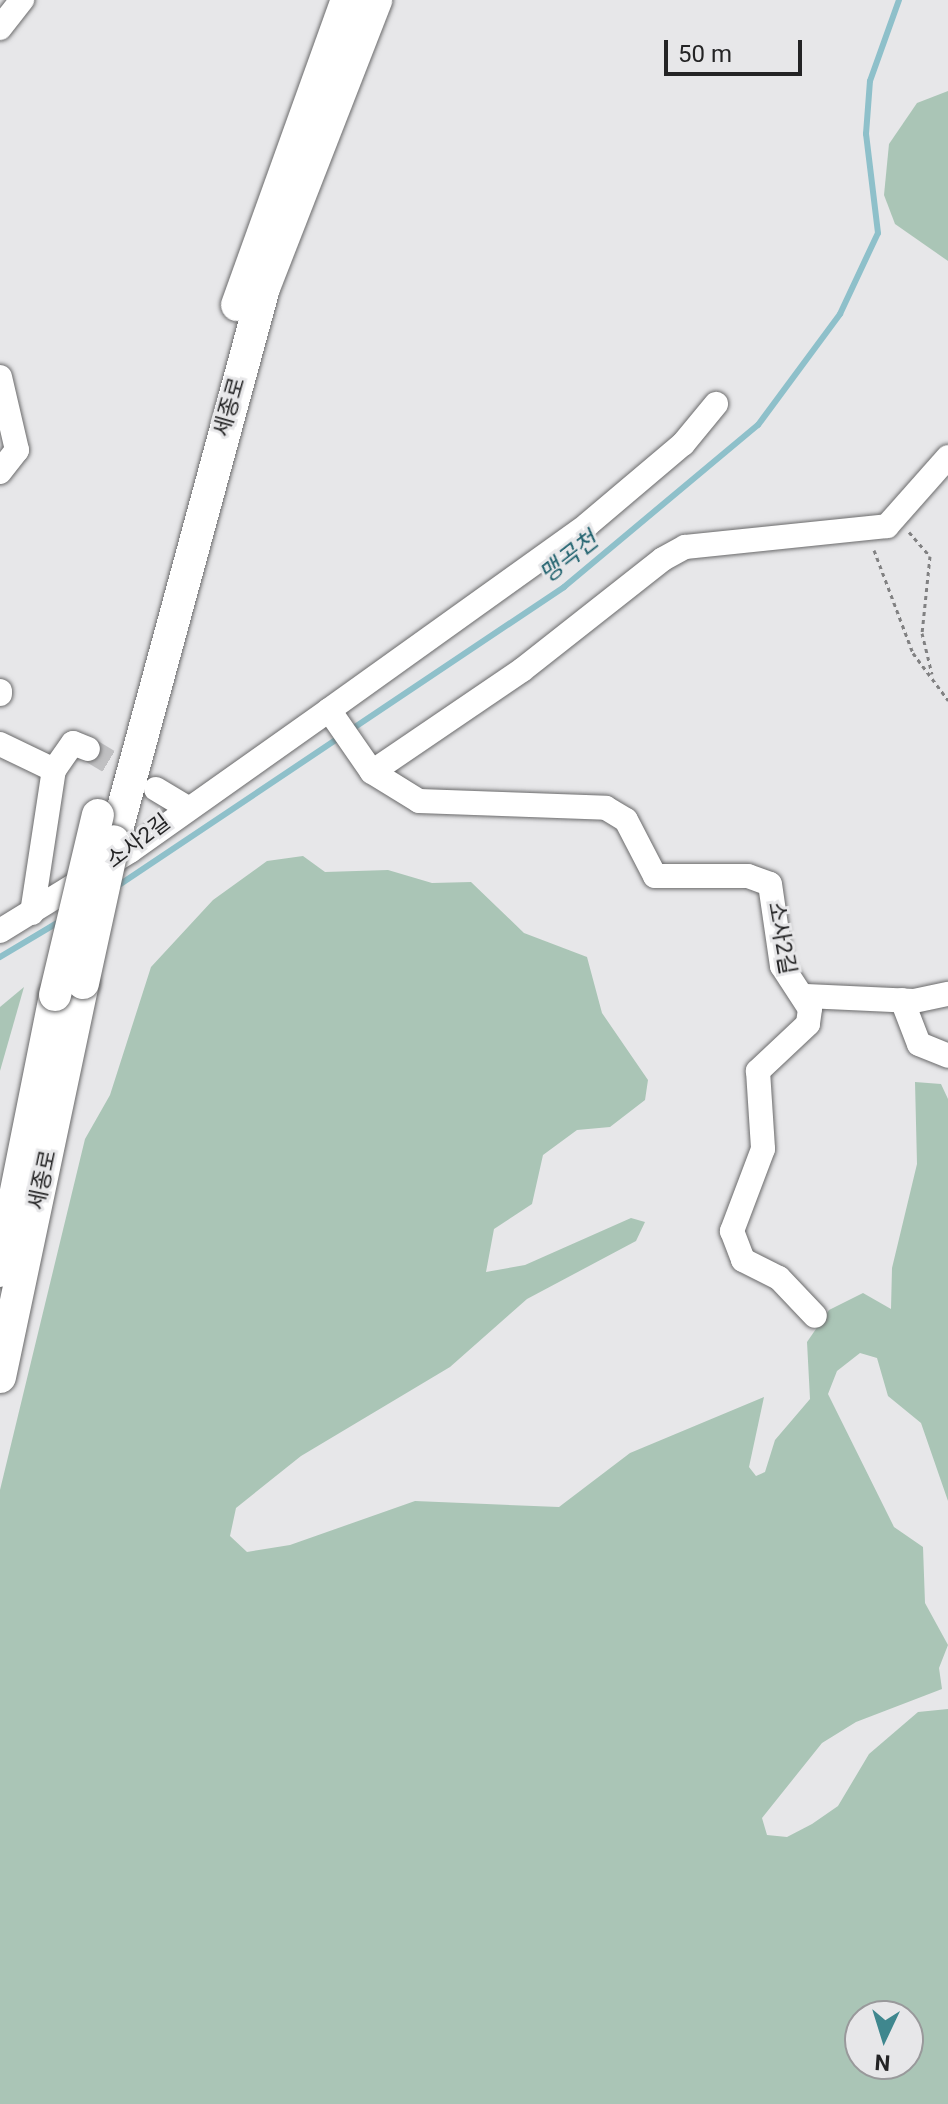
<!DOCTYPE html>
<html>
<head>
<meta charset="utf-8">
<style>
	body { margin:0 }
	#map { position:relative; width:948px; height:2104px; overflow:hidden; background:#e7e7e9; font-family:Roboto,"Noto Sans KR",sans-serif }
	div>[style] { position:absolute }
	.green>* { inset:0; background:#aac5b6 }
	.stream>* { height:6px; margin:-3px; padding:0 3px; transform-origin:3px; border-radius:3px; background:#8ec0ca }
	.minor-tunnel>* { height:24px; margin-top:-12px; transform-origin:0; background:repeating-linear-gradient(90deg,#c0c0c2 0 24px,transparent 0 36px) }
	.path>* { height:3px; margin-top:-1.5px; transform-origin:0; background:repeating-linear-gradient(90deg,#818182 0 4px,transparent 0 8px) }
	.roads { filter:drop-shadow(0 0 2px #6a6a6b) drop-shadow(0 0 2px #6a6a6b) }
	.minor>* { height:24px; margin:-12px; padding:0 12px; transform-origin:12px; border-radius:12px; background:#fff }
	.major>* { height:32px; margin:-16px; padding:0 16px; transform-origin:16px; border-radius:16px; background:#fff }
	.bridges { filter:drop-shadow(0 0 2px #6a6a6b) drop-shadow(0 0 2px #6a6a6b) }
	.major-bridge>* { height:32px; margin:-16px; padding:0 16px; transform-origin:16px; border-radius:16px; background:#fff }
	span { translate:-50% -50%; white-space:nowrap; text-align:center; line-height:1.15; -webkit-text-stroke:6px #e7e7e9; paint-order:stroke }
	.street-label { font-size:22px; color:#242425 }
	.water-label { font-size:24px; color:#1f616d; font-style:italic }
	.north { position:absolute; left:844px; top:2000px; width:80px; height:80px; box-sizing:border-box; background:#e7e7e9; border:2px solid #99999b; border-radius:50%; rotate:184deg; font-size:22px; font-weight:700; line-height:32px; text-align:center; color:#242425 }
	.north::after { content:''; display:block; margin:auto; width:28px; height:36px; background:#3f878e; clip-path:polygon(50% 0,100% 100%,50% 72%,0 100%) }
	.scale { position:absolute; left:664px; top:40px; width:138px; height:36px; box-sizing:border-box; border:4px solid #242425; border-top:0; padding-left:10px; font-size:24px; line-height:28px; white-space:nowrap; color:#242425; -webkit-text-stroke:6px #e7e7e9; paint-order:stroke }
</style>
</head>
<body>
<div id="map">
	<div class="green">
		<div style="clip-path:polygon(948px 91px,948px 261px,895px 224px,884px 195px,889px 144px,917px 103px)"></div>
		<div style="clip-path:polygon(evenodd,303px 856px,325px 872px,388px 870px,432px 883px,471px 882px,524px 933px,587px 957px,602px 1013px,648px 1080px,645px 1100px,610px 1127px,577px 1130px,543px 1155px,532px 1204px,494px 1229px,486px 1272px,525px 1265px,631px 1218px,645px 1222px,636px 1241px,527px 1299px,450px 1367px,301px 1456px,236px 1508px,230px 1536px,247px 1552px,290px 1545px,415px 1501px,559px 1507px,630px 1453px,764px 1397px,749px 1467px,756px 1476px,765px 1472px,775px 1440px,810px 1399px,807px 1342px,829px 1310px,863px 1293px,891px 1309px,892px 1268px,917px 1164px,915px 1082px,941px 1084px,948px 1099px,948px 1501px,921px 1423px,888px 1396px,877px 1358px,860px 1353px,837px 1371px,828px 1394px,894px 1527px,923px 1547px,925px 1603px,948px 1645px,939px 1668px,942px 1689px,856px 1722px,822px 1743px,762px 1818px,767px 1835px,787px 1837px,812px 1824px,838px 1806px,869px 1754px,918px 1712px,948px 1709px,948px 2104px,0 2104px,0 1490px,85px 1139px,110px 1095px,151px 967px,213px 900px,267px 861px,303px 856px,860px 2016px,908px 2016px,908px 2064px,860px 2064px,860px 2016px)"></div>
		<div style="clip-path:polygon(24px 987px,0 1071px,0 1007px)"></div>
	</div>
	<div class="stream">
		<div style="left:349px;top:731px;width:259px;rotate:-33.8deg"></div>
		<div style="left:564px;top:587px;width:253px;rotate:-39.9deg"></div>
		<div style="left:758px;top:425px;width:138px;rotate:-53.5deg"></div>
		<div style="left:840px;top:314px;width:89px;rotate:-64.9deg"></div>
		<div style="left:878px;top:233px;width:100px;rotate:-96.9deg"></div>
		<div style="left:866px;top:134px;width:53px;rotate:-85.7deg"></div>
		<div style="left:870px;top:81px;width:86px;rotate:-70.3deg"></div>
		<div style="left:116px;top:887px;width:270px;rotate:-33.8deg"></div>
		<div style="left:0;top:957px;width:72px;rotate:-30.8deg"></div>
	</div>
	<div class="minor-tunnel">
		<div style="left:88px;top:749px;width:64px;rotate:31deg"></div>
	</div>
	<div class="path">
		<div style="left:909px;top:532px;width:32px;rotate:49deg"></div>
		<div style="left:930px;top:556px;width:77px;rotate:95.9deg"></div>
		<div style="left:922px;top:633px;width:42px;rotate:76.3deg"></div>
		<div style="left:874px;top:550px;width:110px;rotate:69.3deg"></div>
		<div style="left:913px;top:653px;width:59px;rotate:53.3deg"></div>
	</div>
	<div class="roads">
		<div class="minor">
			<div style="left:0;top:28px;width:36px;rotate:-52deg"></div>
			<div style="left:0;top:377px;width:75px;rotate:76.9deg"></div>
			<div style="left:17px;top:450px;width:28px;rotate:128deg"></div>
			<div style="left:0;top:691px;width:3px;rotate:90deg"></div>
			<div style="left:329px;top:710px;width:317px;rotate:-35.6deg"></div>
			<div style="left:587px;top:525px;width:126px;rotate:-40.2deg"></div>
			<div style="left:683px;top:444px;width:52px;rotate:-50.5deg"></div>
			<div style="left:0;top:744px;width:60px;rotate:25.7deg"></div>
			<div style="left:372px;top:772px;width:55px;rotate:31.7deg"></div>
			<div style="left:419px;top:801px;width:187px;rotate:2.1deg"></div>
			<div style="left:606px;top:808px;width:23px;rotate:31deg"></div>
			<div style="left:626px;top:820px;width:63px;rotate:62.6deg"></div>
			<div style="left:655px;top:876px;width:93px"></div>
			<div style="left:748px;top:876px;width:23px;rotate:20deg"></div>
			<div style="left:770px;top:884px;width:83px;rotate:81.7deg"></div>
			<div style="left:782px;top:966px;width:51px;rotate:56.9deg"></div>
			<div style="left:810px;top:1009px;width:15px;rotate:98deg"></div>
			<div style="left:808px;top:1024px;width:69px;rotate:136.8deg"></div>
			<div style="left:758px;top:1071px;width:78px;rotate:86.3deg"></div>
			<div style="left:763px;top:1149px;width:88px;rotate:110.7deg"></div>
			<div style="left:732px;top:1231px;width:31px;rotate:69deg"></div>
			<div style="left:743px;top:1260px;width:40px;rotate:26.6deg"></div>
			<div style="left:779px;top:1278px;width:52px;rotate:46.5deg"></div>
			<div style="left:156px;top:789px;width:35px;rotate:31deg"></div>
			<div style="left:32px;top:913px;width:145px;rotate:-81.3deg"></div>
			<div style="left:54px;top:770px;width:33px;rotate:-55deg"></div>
			<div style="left:73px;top:743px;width:16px;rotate:22deg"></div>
			<div style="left:0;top:931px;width:153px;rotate:-31.6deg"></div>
			<div style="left:130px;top:851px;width:244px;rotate:-35.3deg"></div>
			<div style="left:329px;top:710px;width:75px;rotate:55.3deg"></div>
			<div style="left:372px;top:772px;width:181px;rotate:-34.2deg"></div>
			<div style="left:522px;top:670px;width:179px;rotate:-38.2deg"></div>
			<div style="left:663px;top:559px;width:25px;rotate:-29deg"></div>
			<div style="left:685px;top:547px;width:203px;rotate:-5.9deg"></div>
			<div style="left:887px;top:526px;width:92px;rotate:-48.5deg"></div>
			<div style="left:806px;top:996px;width:108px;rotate:2.7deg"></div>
			<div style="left:914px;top:1001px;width:35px;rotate:-12deg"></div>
			<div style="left:902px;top:1000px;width:47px;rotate:68.9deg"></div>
			<div style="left:919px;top:1044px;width:31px;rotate:22deg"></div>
		</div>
		<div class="major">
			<div style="left:237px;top:305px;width:324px;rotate:-70.2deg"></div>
			<div style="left:118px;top:826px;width:557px;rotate:-74.82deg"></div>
			<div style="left:264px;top:288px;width:309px;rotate:-68.7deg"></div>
			<div style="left:0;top:1271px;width:281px;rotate:-78.7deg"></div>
			<div style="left:0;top:1377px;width:403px;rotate:-78.1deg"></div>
		</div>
	</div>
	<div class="bridges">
		<div class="major-bridge">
			<div style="left:83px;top:983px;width:145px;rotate:-77.7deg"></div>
			<div style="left:55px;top:995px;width:185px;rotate:-76.6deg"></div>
		</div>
	</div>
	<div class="street-label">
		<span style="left:229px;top:407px;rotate:-74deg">세종로</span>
		<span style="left:138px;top:841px;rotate:-37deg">소사2길</span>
		<span style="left:782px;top:938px;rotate:80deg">소사2길</span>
		<span style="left:42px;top:1180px;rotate:-78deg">세종로</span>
	</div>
	<div class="water-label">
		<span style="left:569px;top:558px;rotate:-38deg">맹곡천</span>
	</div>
	<div class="north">N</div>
	<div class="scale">50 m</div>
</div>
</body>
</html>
